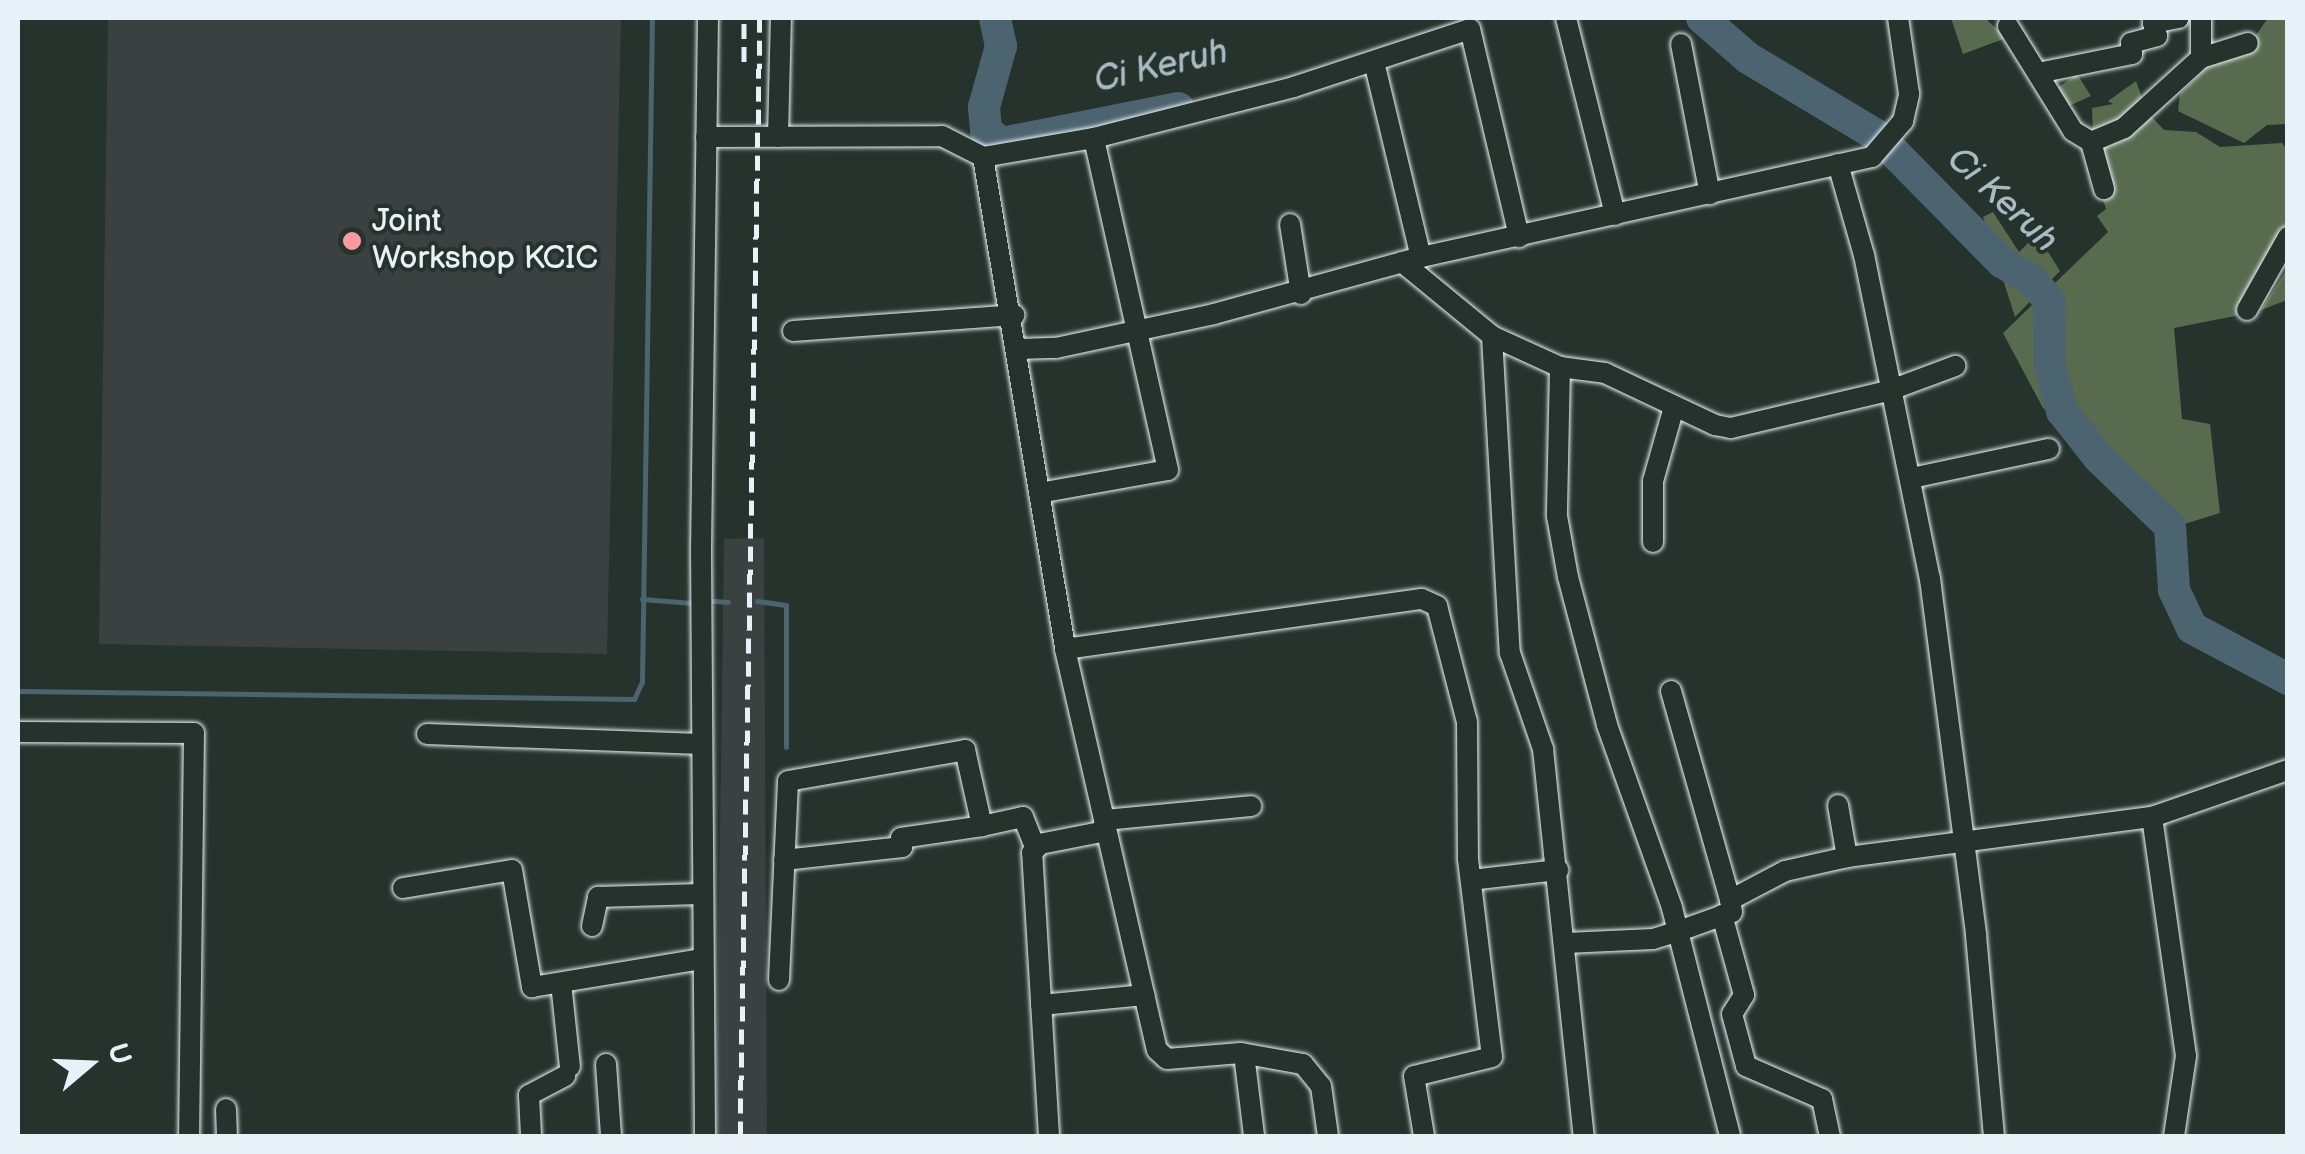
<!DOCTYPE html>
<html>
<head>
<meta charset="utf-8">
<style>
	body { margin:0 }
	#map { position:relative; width:2305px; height:1154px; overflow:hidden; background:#26332d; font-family:"Balsamiq Sans",sans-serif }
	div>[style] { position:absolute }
	.built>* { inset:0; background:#3a4140 }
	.green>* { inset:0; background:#596b4e }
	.stream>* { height:5px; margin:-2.5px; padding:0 2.5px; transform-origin:2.5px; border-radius:2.5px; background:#4c6470 }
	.river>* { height:32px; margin:-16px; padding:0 16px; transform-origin:16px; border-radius:16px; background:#4c6470 }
	.roads { filter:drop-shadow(0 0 2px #e8f1f8) drop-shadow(0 0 2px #e8f1f8) }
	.minor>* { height:20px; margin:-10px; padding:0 10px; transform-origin:10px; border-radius:10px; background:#26332d }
	.rail>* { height:5px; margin-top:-2.5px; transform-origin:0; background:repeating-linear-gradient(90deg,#e8f1f8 0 15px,transparent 0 23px) }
	.dots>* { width:28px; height:28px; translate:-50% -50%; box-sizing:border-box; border:5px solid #26332d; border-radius:50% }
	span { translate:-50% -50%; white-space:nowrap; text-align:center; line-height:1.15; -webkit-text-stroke:8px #26332d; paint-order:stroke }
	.poi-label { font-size:32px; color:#e8f1f8 }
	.left { translate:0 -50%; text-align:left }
	.water-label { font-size:35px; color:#aab9c2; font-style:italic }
	.frame { position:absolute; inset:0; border:20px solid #e8f1f8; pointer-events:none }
	.north { position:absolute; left:40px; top:1014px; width:100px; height:100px; -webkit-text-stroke:8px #26332d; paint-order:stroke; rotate:71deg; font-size:28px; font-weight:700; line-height:40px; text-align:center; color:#e8f1f8 }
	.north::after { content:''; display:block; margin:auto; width:35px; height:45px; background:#e8f1f8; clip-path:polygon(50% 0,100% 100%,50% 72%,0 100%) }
</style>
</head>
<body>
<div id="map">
	<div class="built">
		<div style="clip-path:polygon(108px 18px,621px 18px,607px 654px,99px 644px)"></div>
		<div style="clip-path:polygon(764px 538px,767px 1136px,716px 1136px,724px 539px)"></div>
	</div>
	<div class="green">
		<div style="clip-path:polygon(1951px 18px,1985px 18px,2006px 38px,1963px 54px)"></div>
		<div style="clip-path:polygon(2268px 18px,2287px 18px,2287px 124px,2267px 125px,2244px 143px,2178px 111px,2180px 94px,2212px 62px,2249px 45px)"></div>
		<div style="clip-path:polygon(2077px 74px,2091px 96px,2064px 108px,2056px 89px)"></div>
		<div style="clip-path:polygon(2136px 81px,2147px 112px,2164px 130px,2196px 132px,2220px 147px,2282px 143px,2287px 150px,2287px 260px,2250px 313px,2174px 328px,2182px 419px,2210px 424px,2220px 513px,2155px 533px,2085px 441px,2043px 408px,2003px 333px,2108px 232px,2097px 216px,2106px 209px,2084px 143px,2093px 134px,2092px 108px,2113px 104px,2108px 101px)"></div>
		<div style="clip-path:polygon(1993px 212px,2019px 252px,2037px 234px,2060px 271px,2015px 317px,1983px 217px)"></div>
		<div style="clip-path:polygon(2287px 269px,2287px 300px,2261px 310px)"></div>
	</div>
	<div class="stream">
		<div style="left:642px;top:599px;width:50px;rotate:4.6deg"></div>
		<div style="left:714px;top:601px;width:14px;rotate:4deg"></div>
		<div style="left:757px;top:601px;width:29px;rotate:8deg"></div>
		<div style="left:786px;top:605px;width:142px;rotate:90deg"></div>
		<div style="left:18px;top:691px;width:616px;rotate:0.74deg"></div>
		<div style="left:634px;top:699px;width:19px;rotate:-65deg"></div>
		<div style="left:642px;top:682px;width:664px;rotate:-89.14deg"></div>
	</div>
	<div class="river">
		<div style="left:995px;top:18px;width:29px;rotate:78deg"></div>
		<div style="left:1001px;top:46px;width:63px;rotate:105.6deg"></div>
		<div style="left:984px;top:107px;width:24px;rotate:85deg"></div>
		<div style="left:986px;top:131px;width:20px;rotate:37deg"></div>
		<div style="left:1002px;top:143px;width:180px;rotate:-11.2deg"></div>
		<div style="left:1702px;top:18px;width:61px;rotate:41deg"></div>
		<div style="left:1748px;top:58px;width:152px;rotate:31deg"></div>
		<div style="left:1878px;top:136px;width:177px;rotate:45.5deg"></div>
		<div style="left:2002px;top:262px;width:36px;rotate:32deg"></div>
		<div style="left:2033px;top:281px;width:26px;rotate:51deg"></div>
		<div style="left:2049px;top:301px;width:64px;rotate:89.1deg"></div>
		<div style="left:2050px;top:365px;width:48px;rotate:75.4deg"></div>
		<div style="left:2062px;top:411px;width:60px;rotate:51.8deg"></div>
		<div style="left:2099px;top:458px;width:98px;rotate:43.8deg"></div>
		<div style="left:2170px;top:526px;width:64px;rotate:86.4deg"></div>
		<div style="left:2174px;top:590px;width:42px;rotate:64.7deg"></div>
		<div style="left:2192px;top:628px;width:109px;rotate:28deg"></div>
	</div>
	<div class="roads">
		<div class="minor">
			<div style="left:1566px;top:18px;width:203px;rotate:76deg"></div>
			<div style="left:2201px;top:18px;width:40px;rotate:90deg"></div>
			<div style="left:2008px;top:26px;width:123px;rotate:58.2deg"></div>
			<div style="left:2073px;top:131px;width:21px;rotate:31deg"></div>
			<div style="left:2091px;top:142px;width:36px;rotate:-23deg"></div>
			<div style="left:2124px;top:128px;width:104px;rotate:-42.3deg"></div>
			<div style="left:2201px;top:58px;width:49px;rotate:-17.7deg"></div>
			<div style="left:1681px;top:44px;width:153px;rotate:79.1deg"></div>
			<div style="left:1375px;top:66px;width:196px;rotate:76.5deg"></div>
			<div style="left:2038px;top:73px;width:96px;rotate:-11.4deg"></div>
			<div style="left:2132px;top:54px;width:11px;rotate:-95deg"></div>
			<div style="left:2131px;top:43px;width:27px;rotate:-15deg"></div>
			<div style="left:2157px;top:36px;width:14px;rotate:-107deg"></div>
			<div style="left:2153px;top:23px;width:26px;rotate:-11deg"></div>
			<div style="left:706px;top:137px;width:236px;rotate:-0.2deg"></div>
			<div style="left:942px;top:136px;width:46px;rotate:27.1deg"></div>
			<div style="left:983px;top:157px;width:499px;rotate:80.5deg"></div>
			<div style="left:1065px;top:649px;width:411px;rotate:77.1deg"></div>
			<div style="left:1157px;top:1050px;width:13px;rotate:42deg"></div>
			<div style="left:1167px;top:1059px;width:74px;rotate:-4.6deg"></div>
			<div style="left:1241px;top:1053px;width:63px;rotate:10.1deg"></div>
			<div style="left:1303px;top:1064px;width:28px;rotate:51deg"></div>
			<div style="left:1321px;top:1086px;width:50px;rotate:82deg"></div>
			<div style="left:778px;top:137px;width:119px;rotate:-88.6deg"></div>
			<div style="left:2091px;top:142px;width:49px;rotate:74.5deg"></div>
			<div style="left:983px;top:157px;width:113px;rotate:-9.7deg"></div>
			<div style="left:1094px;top:138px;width:206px;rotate:-14.3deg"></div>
			<div style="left:1294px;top:87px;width:185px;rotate:-18.2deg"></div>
			<div style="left:1470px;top:29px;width:214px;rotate:76.7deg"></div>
			<div style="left:1838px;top:164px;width:95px;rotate:74.1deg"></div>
			<div style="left:1864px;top:255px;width:331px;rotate:78.5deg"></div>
			<div style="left:1930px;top:579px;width:359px;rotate:82.6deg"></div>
			<div style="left:1976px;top:935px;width:202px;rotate:84.9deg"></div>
			<div style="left:1290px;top:224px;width:71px;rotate:81.1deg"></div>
			<div style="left:1402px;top:262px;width:117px;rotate:39.4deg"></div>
			<div style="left:1492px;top:336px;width:75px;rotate:24.5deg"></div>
			<div style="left:1560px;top:367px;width:45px;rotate:7.6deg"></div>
			<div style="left:1605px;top:373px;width:122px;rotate:25.3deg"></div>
			<div style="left:1715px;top:425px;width:16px;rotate:11deg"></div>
			<div style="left:1731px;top:428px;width:161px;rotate:-13.3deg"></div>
			<div style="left:1888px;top:391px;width:72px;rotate:-20.5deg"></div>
			<div style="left:2247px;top:310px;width:84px;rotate:-60.7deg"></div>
			<div style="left:793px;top:331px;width:222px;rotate:-4.1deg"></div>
			<div style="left:1492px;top:336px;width:318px;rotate:86.8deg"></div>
			<div style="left:1510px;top:653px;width:102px;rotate:71deg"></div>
			<div style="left:1543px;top:749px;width:389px;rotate:84deg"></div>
			<div style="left:1020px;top:349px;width:36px;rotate:-2deg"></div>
			<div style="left:1056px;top:348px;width:162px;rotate:-12.1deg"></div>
			<div style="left:1214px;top:314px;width:215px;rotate:-15.4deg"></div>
			<div style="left:1421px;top:257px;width:462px;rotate:-12.5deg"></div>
			<div style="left:1872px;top:157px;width:48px;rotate:-49.3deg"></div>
			<div style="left:1903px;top:121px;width:28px;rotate:-77deg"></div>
			<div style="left:1909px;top:94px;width:77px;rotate:-98.2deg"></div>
			<div style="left:1560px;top:367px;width:149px;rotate:91.2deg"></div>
			<div style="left:1557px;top:516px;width:62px;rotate:79.8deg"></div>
			<div style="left:1568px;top:577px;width:153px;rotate:75.2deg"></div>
			<div style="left:1607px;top:725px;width:194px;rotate:70.4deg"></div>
			<div style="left:1672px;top:908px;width:235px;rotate:75.7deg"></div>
			<div style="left:1912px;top:478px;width:140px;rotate:-12deg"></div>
			<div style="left:1039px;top:493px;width:131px;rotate:-10.1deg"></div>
			<div style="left:1168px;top:470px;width:340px;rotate:-102.6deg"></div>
			<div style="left:1653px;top:542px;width:61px;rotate:-90deg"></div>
			<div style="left:1653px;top:481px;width:77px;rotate:-74.2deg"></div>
			<div style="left:1065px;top:649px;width:360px;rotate:-8deg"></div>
			<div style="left:1422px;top:599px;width:17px;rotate:25deg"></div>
			<div style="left:1437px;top:606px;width:120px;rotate:75.5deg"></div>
			<div style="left:1467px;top:722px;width:137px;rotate:89.6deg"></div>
			<div style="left:1468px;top:859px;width:199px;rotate:83.1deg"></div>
			<div style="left:1492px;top:1057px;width:80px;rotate:166.3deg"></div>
			<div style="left:1414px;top:1076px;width:61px;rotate:80.5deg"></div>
			<div style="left:1671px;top:691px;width:217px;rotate:74.2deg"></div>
			<div style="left:18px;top:732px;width:176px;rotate:0.3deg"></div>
			<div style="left:194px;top:733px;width:403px;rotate:90.7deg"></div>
			<div style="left:427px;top:734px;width:274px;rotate:2.1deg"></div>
			<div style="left:1838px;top:805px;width:53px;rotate:80.2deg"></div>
			<div style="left:2152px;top:817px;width:241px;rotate:81.9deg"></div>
			<div style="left:2186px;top:1056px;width:81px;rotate:98.5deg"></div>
			<div style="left:1104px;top:820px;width:148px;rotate:-5.4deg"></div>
			<div style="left:784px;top:860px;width:119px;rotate:-6.3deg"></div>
			<div style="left:902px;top:847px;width:9px;rotate:-96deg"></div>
			<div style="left:901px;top:838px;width:82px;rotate:-8.4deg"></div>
			<div style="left:1471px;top:880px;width:88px;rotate:-6.6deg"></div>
			<div style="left:403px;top:888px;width:110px;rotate:-9.4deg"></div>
			<div style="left:512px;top:870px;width:119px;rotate:80.3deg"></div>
			<div style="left:532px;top:987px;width:171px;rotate:-9.4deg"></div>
			<div style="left:1722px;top:915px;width:83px;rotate:74.6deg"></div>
			<div style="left:1744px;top:995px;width:22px;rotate:122deg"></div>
			<div style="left:1732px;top:1014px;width:54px;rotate:74.9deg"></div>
			<div style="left:1746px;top:1066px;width:83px;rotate:23.5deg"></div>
			<div style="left:1822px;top:1099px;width:38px;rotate:78deg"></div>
			<div style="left:592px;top:926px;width:30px;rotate:-78deg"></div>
			<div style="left:598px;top:897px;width:103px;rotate:-1.7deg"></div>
			<div style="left:1566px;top:943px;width:87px;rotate:-2.6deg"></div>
			<div style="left:1653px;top:939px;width:27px;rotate:-17deg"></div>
			<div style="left:1679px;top:931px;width:56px;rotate:-19.7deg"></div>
			<div style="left:1732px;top:912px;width:12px;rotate:-99deg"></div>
			<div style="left:1730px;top:900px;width:62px;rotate:-27.8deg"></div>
			<div style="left:1785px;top:871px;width:64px;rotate:-12.7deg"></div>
			<div style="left:1847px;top:857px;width:308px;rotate:-7.5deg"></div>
			<div style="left:2152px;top:817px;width:144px;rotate:-19.1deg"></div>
			<div style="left:779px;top:980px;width:199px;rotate:-87.4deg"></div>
			<div style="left:788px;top:781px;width:180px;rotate:-9.9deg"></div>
			<div style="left:965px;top:750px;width:78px;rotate:77.4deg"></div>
			<div style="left:982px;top:826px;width:42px;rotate:-12.4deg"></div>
			<div style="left:1023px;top:817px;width:32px;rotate:68deg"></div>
			<div style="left:561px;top:983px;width:84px;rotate:83.9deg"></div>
			<div style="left:1041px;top:1005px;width:104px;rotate:-5.5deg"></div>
			<div style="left:1244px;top:1054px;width:83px;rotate:83deg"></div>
			<div style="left:606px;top:1064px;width:72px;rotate:86deg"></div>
			<div style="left:226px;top:1109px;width:27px;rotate:88deg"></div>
			<div style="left:531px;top:1136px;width:41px;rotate:-92.8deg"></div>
			<div style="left:529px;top:1095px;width:41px;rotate:-27.8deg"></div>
			<div style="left:705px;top:1136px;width:584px;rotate:-90.39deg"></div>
			<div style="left:701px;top:552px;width:534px;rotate:-89.25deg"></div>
			<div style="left:1049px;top:1136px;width:284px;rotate:-93.4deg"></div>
			<div style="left:1032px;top:853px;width:12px;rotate:-48deg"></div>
			<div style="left:1040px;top:844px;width:67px;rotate:-11.1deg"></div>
		</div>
	</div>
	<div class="rail">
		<div style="left:744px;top:62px;width:44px;rotate:-90deg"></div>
		<div style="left:740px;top:1136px;width:1118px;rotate:-88.98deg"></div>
	</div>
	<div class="dots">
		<div style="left:352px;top:241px;background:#ff9aa2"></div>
	</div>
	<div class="poi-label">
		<span class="left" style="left:372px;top:241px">Joint<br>Workshop KCIC</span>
	</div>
	<div class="water-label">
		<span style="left:1161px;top:67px;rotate:-13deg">Ci Keruh</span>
		<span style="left:2002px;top:200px;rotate:43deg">Ci Keruh</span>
	</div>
	<div class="frame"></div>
	<div class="north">U</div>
</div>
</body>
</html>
